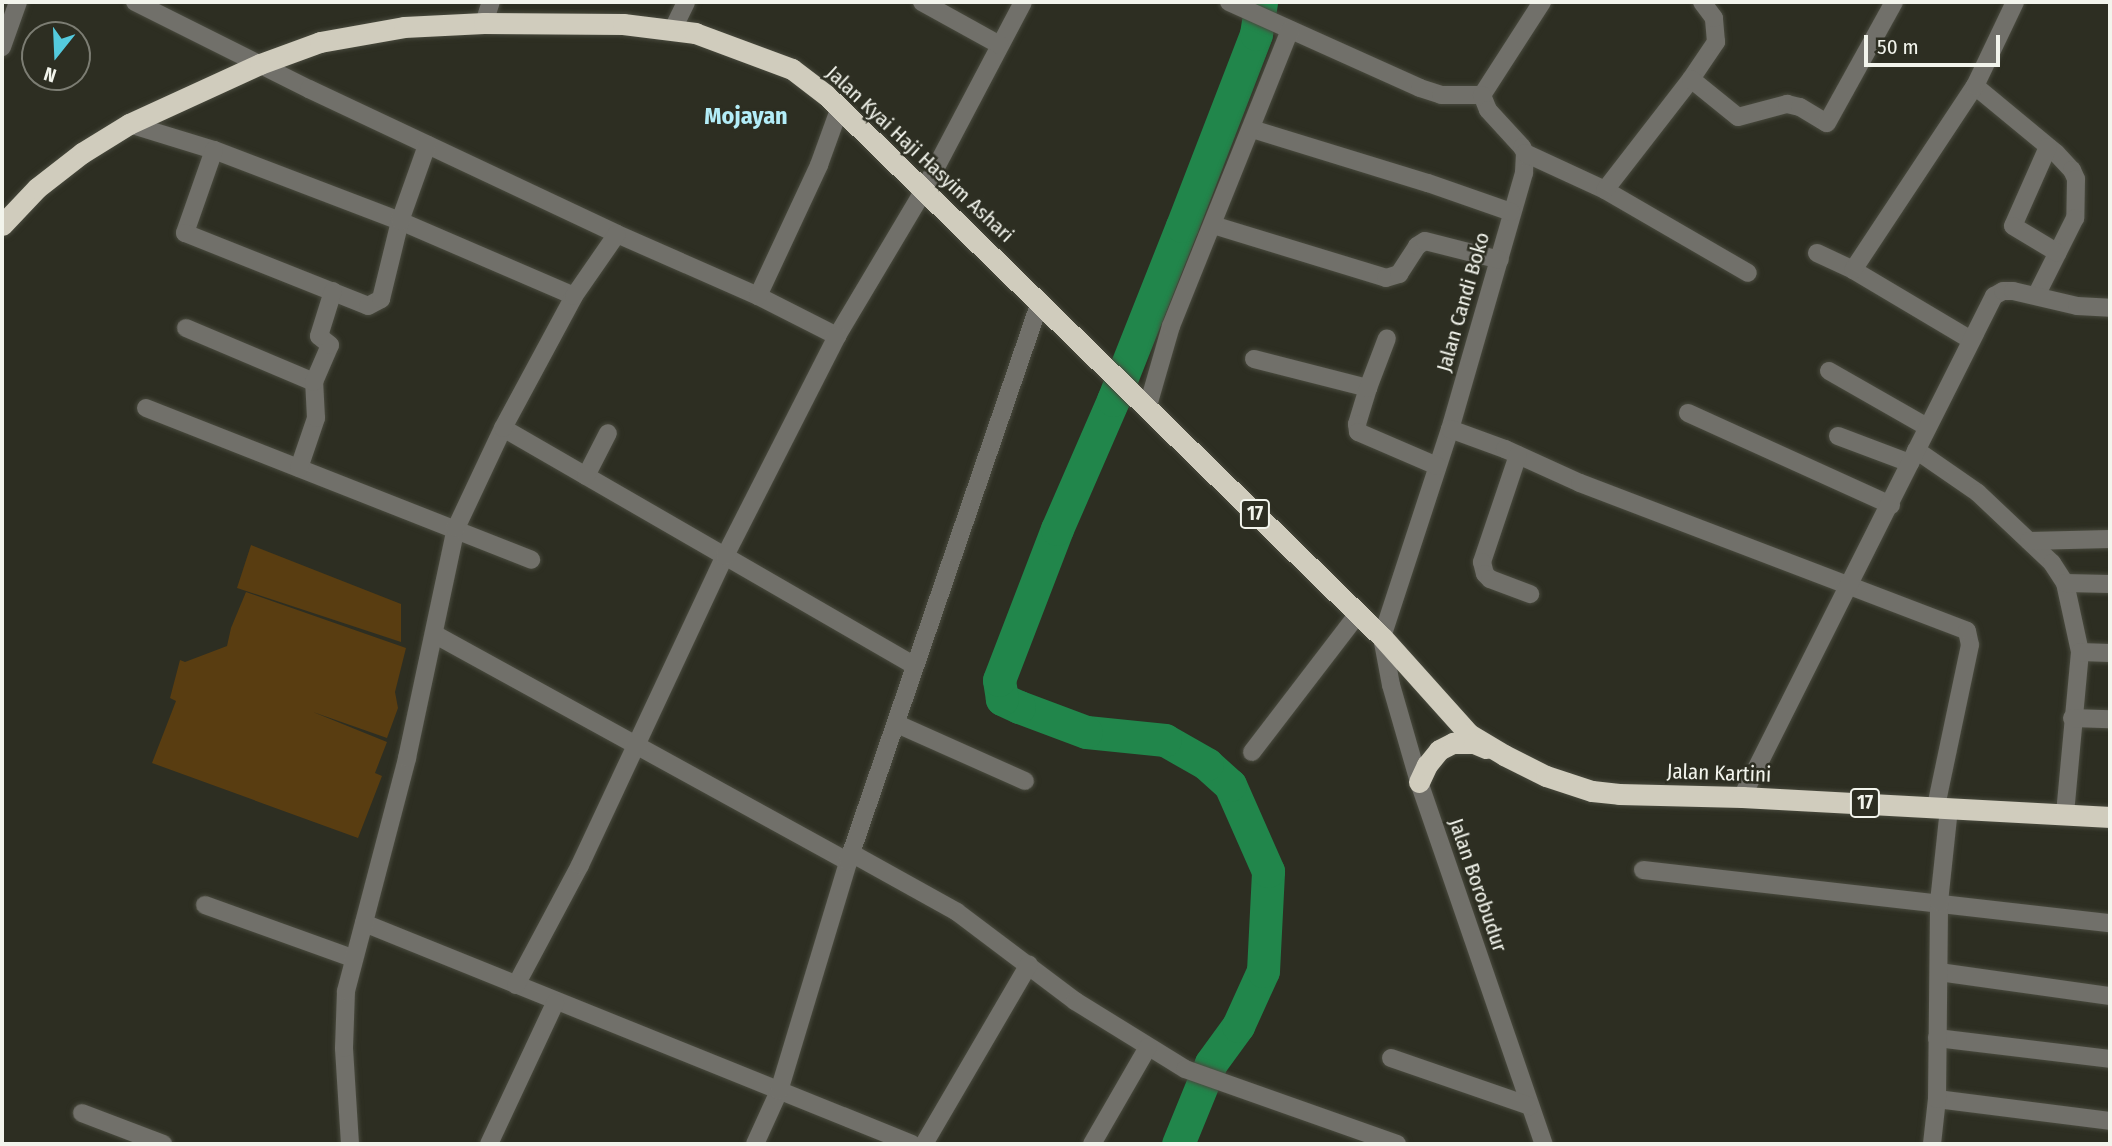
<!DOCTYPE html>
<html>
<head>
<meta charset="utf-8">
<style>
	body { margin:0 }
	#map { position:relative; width:2112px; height:1146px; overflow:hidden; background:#2d2e22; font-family:"Fira Sans Condensed",sans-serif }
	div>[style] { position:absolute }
	.green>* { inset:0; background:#593d11 }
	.river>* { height:33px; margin:-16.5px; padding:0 16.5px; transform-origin:16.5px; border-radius:16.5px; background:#21864b }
	.roads { filter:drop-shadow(0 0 2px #494a3e) drop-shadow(0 0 2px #494a3e) }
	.minor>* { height:18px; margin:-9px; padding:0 9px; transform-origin:9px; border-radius:9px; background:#71706a }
	.highway>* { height:21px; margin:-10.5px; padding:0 10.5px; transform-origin:10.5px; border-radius:10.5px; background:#d0ccbd }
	span { translate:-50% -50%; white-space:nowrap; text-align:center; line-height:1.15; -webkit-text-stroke:5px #2d2e22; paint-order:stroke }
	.shield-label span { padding:2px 5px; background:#2d2e22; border:2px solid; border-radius:5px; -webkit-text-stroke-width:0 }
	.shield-label { font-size:19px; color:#f2f4ec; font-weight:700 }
	.street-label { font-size:21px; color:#f2f4ec }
	.quarter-label { font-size:24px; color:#b3edf8; font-weight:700 }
	.frame { position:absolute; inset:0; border:4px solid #f2f4ec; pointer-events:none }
	.north { position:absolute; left:21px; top:21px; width:70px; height:70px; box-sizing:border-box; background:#2d2e22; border:2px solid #7c7d73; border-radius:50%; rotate:198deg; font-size:19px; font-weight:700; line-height:28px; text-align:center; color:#f2f4ec }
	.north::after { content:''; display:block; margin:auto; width:24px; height:32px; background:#54cade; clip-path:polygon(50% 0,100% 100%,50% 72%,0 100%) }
	.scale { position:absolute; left:1864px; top:35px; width:136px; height:32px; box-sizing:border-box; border:4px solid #f2f4ec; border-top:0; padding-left:9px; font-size:21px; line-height:24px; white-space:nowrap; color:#f2f4ec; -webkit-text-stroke:5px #2d2e22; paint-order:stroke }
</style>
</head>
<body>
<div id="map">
	<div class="green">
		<div style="clip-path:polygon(251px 545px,401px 604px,401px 642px,237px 588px)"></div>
		<div style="clip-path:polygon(246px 592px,406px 648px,395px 692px,398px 708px,387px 738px,313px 712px,387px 742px,375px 773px,382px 776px,358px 838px,152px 763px,176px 701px,170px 698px,180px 660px,185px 662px,227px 646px,231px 628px)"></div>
	</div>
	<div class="river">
		<div style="left:1178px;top:1144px;width:87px;rotate:-67.8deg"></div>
		<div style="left:1211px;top:1063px;width:46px;rotate:-53.9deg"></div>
		<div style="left:1238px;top:1026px;width:60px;rotate:-65.6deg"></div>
		<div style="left:1263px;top:971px;width:100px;rotate:-87.1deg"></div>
		<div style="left:1268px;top:871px;width:94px;rotate:-113.8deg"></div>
		<div style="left:1230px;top:785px;width:31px;rotate:-138deg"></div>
		<div style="left:1207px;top:764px;width:48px;rotate:-150.3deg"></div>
		<div style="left:1165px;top:740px;width:79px;rotate:-174.2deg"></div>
		<div style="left:1086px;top:732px;width:72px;rotate:-159.5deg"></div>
		<div style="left:1019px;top:707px;width:19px;rotate:-155deg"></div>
		<div style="left:1002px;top:699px;width:19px;rotate:-99deg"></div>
		<div style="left:999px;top:680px;width:162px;rotate:-69deg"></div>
		<div style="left:1057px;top:529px;width:141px;rotate:-66.5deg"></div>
		<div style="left:1113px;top:400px;width:187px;rotate:-68.4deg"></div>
		<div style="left:1182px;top:226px;width:206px;rotate:-68.9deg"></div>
		<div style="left:1256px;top:34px;width:32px;rotate:-81deg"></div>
	</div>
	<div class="roads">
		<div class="minor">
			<div style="left:135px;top:2px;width:195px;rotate:26.6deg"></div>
			<div style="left:309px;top:89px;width:340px;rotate:25.2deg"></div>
			<div style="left:617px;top:234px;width:154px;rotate:23.7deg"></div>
			<div style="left:758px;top:296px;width:89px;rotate:26.9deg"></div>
			<div style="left:837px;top:336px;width:170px;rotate:-59.2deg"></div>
			<div style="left:924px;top:190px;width:212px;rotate:-62.2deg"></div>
			<div style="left:922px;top:2px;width:89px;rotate:28.9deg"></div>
			<div style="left:1229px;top:2px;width:209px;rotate:24.2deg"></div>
			<div style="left:1420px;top:88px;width:22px;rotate:18deg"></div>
			<div style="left:1441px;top:95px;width:41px"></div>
			<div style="left:1542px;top:2px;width:111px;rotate:122.8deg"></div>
			<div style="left:1482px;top:95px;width:16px;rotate:68deg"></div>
			<div style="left:1488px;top:110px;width:50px;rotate:47.4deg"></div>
			<div style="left:1522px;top:147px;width:7px;rotate:63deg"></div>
			<div style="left:1525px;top:153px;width:20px;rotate:93deg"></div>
			<div style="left:1524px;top:173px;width:266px;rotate:106.1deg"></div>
			<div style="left:1450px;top:429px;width:219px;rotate:108.1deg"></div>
			<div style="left:1382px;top:637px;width:49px;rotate:79.4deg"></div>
			<div style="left:1391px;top:685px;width:101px;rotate:73.9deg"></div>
			<div style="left:1419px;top:782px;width:383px;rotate:71deg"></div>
			<div style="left:484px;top:23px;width:22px;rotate:-72deg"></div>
			<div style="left:673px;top:29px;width:30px;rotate:-64deg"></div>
			<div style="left:2px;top:47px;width:48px;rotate:-70.4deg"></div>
			<div style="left:1691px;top:79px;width:45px;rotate:-56deg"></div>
			<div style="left:1716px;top:42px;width:24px;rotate:-95deg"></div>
			<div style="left:1714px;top:18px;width:20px;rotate:-127deg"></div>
			<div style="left:1975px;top:86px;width:105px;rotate:39.6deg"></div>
			<div style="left:2056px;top:153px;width:23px;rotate:47deg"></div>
			<div style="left:2072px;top:170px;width:10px;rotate:66deg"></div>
			<div style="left:2076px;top:179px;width:39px;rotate:91deg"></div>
			<div style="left:2075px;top:218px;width:85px;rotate:116.6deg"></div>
			<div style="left:129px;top:124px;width:89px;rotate:17deg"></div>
			<div style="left:214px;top:150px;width:199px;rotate:20.9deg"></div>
			<div style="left:400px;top:221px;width:189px;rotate:23.3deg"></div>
			<div style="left:1252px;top:129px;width:184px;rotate:17.1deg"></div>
			<div style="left:1428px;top:183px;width:88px;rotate:19.3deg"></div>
			<div style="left:2048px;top:147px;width:86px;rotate:113.9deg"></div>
			<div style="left:2013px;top:226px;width:52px;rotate:31deg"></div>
			<div style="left:214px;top:150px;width:88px;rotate:109.3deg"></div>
			<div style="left:185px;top:233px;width:197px;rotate:21.7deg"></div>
			<div style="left:368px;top:306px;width:15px;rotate:-28deg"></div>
			<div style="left:381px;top:299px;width:80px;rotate:-76.3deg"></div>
			<div style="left:400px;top:221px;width:81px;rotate:-70.4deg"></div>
			<div style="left:1525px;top:153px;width:88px;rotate:24.8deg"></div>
			<div style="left:1605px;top:190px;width:165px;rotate:30.1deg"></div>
			<div style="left:1605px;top:190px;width:140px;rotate:-52.2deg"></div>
			<div style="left:1691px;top:79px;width:60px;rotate:39deg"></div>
			<div style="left:1738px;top:117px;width:51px;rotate:-14.9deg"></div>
			<div style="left:1787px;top:104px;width:13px;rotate:13deg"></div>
			<div style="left:1800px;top:107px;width:31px;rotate:31deg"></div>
			<div style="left:1827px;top:123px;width:138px;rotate:-61deg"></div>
			<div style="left:1213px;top:225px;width:181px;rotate:17deg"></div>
			<div style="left:1386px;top:278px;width:14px;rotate:-17deg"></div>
			<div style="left:1399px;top:274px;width:33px;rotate:-57deg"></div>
			<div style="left:1417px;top:246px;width:9px;rotate:-32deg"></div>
			<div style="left:1425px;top:241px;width:77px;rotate:14.2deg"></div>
			<div style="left:1817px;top:253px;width:40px;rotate:25deg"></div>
			<div style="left:758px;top:296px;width:145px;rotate:-65deg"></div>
			<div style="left:819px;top:165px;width:62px;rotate:-70.1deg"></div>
			<div style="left:186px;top:328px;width:139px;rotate:22.9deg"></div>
			<div style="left:1971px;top:340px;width:137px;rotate:-149.3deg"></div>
			<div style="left:1853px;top:270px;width:221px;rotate:-56.5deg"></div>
			<div style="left:1975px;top:86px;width:93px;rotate:-64.5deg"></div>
			<div style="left:1254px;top:359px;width:118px;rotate:14.3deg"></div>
			<div style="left:1368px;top:388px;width:38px;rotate:107deg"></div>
			<div style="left:1357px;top:424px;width:8px;rotate:83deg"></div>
			<div style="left:1358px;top:432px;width:86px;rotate:23.3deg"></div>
			<div style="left:1829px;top:371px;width:113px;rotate:29.7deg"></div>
			<div style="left:1368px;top:388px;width:53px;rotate:-69.2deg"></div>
			<div style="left:146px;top:408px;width:414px;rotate:21.5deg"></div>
			<div style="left:1147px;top:409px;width:86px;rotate:-73.9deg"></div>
			<div style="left:1171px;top:326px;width:319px;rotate:-68.1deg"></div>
			<div style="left:1688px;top:413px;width:223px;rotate:24.4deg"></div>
			<div style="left:503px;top:428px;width:474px;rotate:30deg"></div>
			<div style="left:1450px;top:429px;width:59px;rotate:20deg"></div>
			<div style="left:1505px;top:449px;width:82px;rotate:24.4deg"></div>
			<div style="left:1580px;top:483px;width:414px;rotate:20.9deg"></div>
			<div style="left:1967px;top:631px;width:14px;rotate:78deg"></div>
			<div style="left:1970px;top:645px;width:166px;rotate:101.9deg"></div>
			<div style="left:1838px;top:436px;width:77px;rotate:20.6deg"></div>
			<div style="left:1916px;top:450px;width:75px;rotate:34.7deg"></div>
			<div style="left:1978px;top:493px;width:102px;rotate:43.4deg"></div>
			<div style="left:2052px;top:563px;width:24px;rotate:57deg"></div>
			<div style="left:2065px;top:583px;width:71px;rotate:77.7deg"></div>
			<div style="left:2080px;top:652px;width:163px;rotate:95.3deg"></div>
			<div style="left:1518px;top:455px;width:113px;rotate:108.6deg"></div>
			<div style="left:1482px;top:562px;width:12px;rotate:76deg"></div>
			<div style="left:1485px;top:574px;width:7px;rotate:45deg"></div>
			<div style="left:1490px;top:579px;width:43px;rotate:20.6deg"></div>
			<div style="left:299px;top:468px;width:53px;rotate:-71.2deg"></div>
			<div style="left:316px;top:418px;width:36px;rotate:-93deg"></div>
			<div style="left:314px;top:382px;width:40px;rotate:-66.6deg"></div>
			<div style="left:330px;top:345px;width:14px;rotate:-141deg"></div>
			<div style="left:319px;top:336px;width:47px;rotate:-72.7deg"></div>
			<div style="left:586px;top:476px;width:48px;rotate:-62.9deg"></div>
			<div style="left:2029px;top:541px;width:81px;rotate:-1.4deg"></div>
			<div style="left:2065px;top:583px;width:45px;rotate:1.3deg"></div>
			<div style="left:434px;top:634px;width:473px;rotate:28.8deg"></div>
			<div style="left:2080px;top:652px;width:30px;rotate:2deg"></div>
			<div style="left:2072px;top:718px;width:38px;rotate:2deg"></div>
			<div style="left:897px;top:724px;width:140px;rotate:24deg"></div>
			<div style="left:1252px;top:752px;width:174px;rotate:-52.5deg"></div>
			<div style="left:1742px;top:797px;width:561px;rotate:-63.3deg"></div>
			<div style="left:1994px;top:296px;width:10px;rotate:-29deg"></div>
			<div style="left:2003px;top:291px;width:10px"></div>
			<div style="left:2013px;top:291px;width:66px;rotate:13.2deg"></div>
			<div style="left:2077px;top:306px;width:33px;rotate:3deg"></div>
			<div style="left:851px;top:853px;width:121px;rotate:29.1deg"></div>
			<div style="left:957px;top:912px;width:148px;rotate:37deg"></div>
			<div style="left:1075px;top:1001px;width:129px;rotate:31.7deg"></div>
			<div style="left:1185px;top:1069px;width:225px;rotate:19.5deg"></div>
			<div style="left:1643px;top:870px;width:470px;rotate:6.5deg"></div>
			<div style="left:205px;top:905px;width:156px;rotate:19.8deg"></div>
			<div style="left:364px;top:923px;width:591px;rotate:21.96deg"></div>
			<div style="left:1939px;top:972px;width:173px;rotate:8deg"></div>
			<div style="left:516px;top:985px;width:136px;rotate:-61.9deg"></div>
			<div style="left:580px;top:865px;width:341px;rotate:-64.9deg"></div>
			<div style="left:725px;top:556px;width:247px;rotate:-63deg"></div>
			<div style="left:1937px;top:1038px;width:174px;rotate:6.9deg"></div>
			<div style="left:1391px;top:1058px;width:147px;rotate:19.1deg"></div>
			<div style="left:1937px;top:1099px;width:174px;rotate:7.2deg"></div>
			<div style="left:82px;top:1113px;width:87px;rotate:20.9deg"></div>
			<div style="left:350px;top:1144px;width:96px;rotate:-93.6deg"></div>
			<div style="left:344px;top:1048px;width:57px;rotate:-88deg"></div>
			<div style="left:346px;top:991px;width:241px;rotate:-75.3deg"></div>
			<div style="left:407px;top:758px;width:235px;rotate:-78deg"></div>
			<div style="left:456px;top:528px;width:110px;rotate:-64.8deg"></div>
			<div style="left:503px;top:428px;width:150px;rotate:-61.7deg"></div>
			<div style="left:574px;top:296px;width:75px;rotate:-55.3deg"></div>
			<div style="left:489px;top:1144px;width:156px;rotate:-64.9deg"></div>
			<div style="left:755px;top:1144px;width:58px;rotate:-65.6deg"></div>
			<div style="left:779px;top:1091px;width:239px;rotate:-73.2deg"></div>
			<div style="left:848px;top:862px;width:592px;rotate:-71.08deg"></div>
			<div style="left:924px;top:1144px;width:208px;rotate:-59.7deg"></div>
			<div style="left:1092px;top:1144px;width:112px;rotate:-60deg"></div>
			<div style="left:1932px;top:1144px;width:45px;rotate:-83.7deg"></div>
			<div style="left:1937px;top:1099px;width:197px;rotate:-89.4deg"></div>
			<div style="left:1939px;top:902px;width:94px;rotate:-83.9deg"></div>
		</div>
		<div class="highway">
			<div style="left:2px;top:225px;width:51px;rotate:-46.6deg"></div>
			<div style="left:37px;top:188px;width:57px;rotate:-37.9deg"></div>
			<div style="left:82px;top:153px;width:55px;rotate:-31.7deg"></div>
			<div style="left:129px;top:124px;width:144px;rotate:-24.6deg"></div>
			<div style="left:260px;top:64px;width:64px;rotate:-20.1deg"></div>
			<div style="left:320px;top:42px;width:85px;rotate:-10.1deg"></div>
			<div style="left:404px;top:27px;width:80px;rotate:-2.9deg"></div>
			<div style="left:484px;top:23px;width:139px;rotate:0.4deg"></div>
			<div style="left:623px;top:24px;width:73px;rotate:7.1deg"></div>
			<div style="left:695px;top:33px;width:103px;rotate:20.4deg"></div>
			<div style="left:792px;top:69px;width:43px;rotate:37.4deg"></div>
			<div style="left:826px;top:95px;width:776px;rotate:44.27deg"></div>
			<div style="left:1382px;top:637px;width:130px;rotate:48.1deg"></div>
			<div style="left:1469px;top:734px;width:41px;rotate:31deg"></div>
			<div style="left:1504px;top:755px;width:47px;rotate:26.6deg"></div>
			<div style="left:1546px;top:776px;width:48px;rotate:18.1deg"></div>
			<div style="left:1592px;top:791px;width:27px;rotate:6deg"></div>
			<div style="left:1619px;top:794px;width:123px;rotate:1.4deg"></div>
			<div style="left:1742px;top:797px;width:369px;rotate:3.1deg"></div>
			<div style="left:1419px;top:782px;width:19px;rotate:-65deg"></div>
			<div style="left:1427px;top:765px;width:19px;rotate:-51deg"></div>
			<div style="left:1439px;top:750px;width:16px;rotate:-27deg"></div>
			<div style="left:1453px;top:743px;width:21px"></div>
			<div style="left:1474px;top:743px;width:13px;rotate:23deg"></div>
		</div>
	</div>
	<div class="shield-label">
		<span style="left:1255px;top:514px">17</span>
		<span style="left:1865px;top:803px">17</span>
	</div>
	<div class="street-label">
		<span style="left:920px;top:154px;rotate:43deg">Jalan Kyai Haji Hasyim Ashari</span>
		<span style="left:1463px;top:302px;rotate:-74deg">Jalan Candi Boko</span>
		<span style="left:1719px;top:773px;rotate:2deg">Jalan Kartini</span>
		<span style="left:1478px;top:885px;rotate:71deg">Jalan Borobudur</span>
	</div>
	<div class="quarter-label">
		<span style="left:746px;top:117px">Mojayan</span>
	</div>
	<div class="frame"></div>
	<div class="north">N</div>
	<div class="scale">50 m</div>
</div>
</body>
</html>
